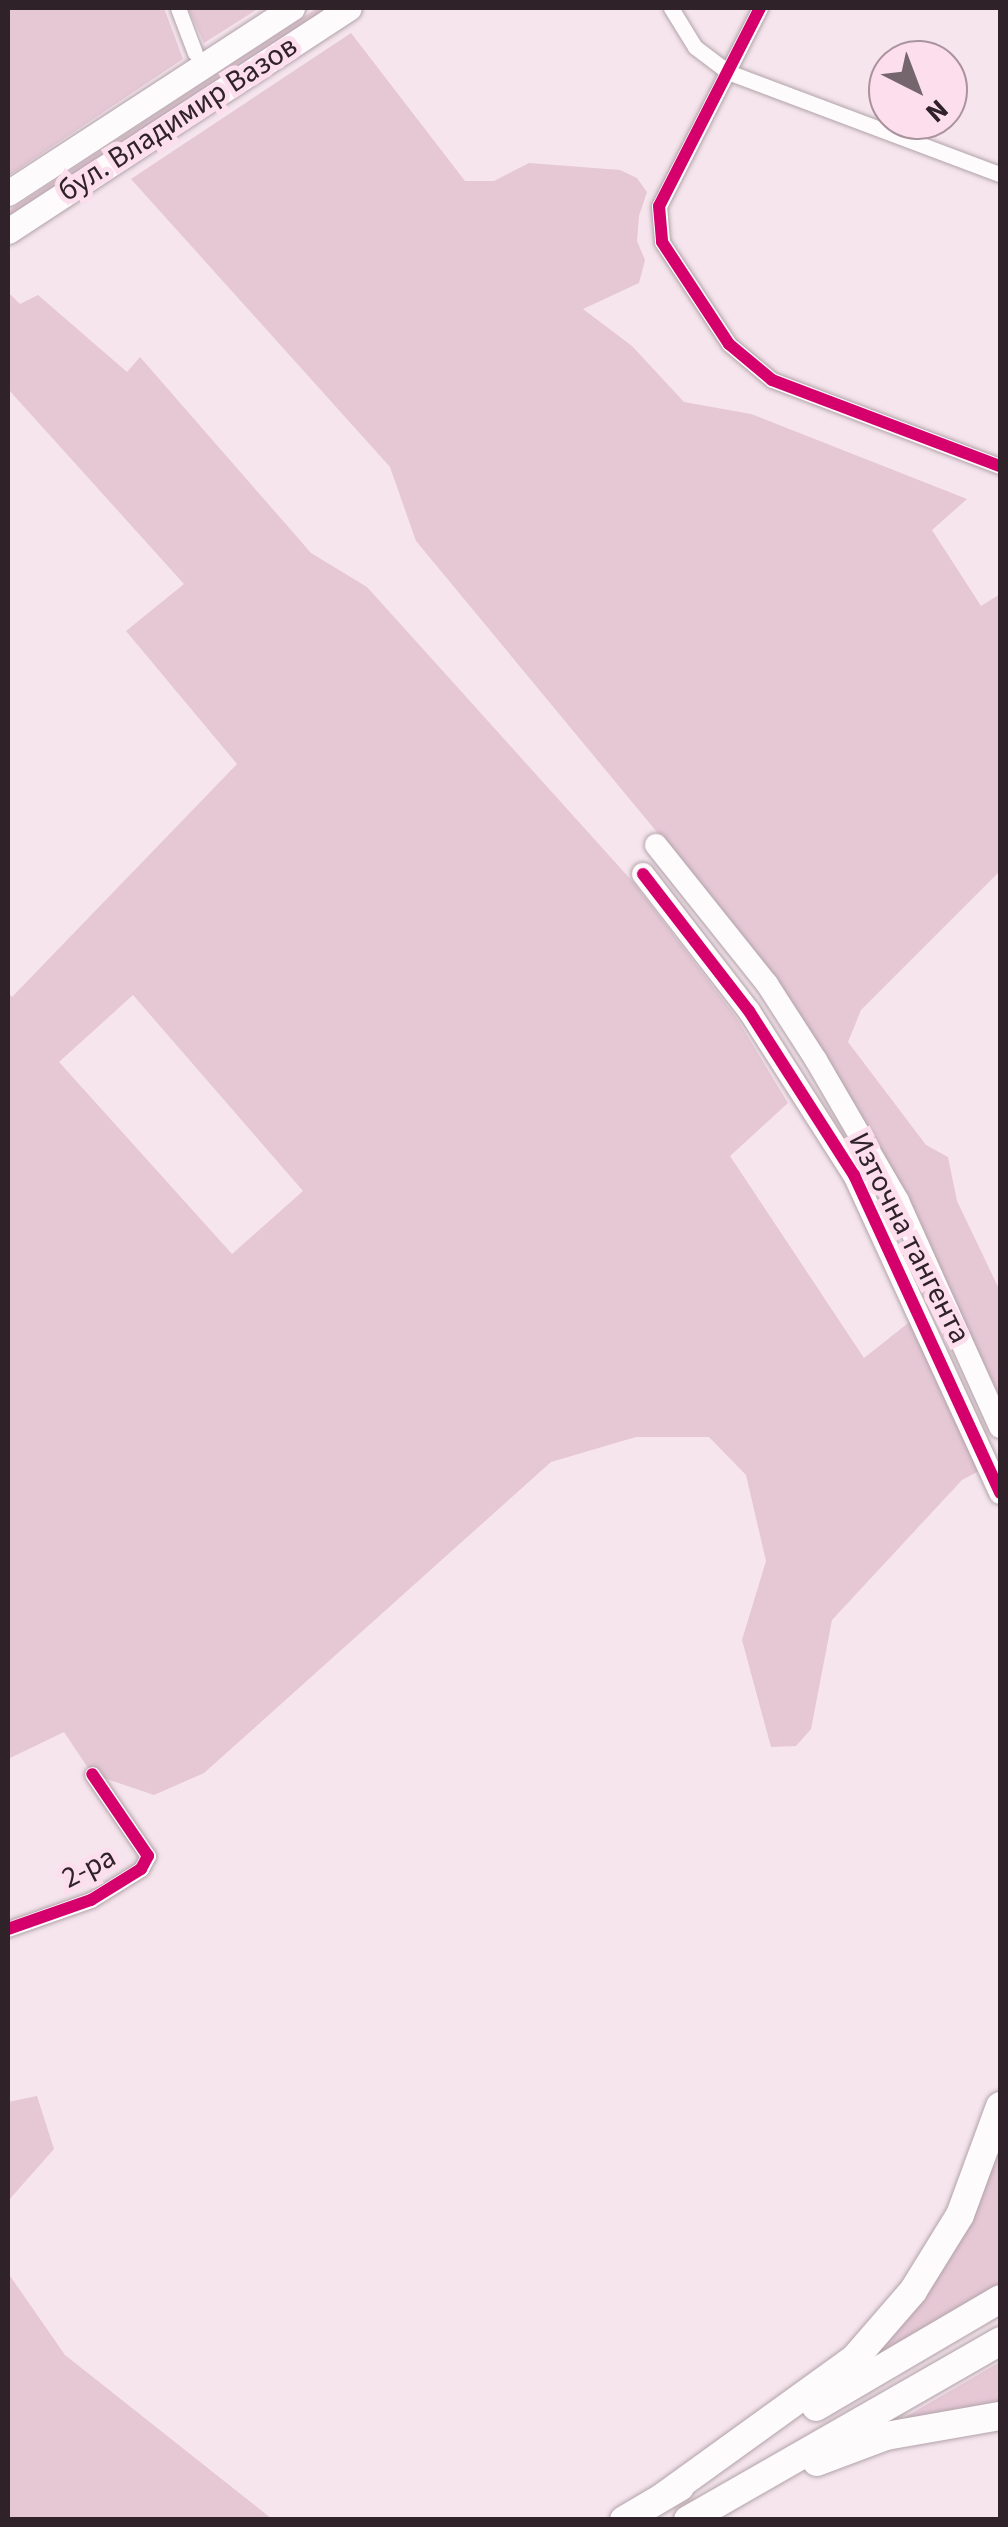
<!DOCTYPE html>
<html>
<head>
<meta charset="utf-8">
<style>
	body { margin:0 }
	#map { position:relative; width:1008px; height:2527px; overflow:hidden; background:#f6e5ed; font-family:"Source Sans 3",sans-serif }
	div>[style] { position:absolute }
	.green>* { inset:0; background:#e6c8d5 }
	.roads { filter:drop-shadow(0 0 2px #b1a3a9) drop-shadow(0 0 2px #b1a3a9) }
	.street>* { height:15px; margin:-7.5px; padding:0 7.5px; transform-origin:7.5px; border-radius:7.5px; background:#fefbfc }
	.secondary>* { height:22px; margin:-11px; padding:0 11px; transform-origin:11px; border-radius:11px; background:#fefbfc }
	.primary>* { height:25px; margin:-12.5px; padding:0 12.5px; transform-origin:12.5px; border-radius:12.5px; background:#fefbfc }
	.highway>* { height:28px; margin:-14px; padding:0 14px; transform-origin:14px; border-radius:14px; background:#fefbfc }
	.cycleway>* { height:12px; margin:-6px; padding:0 6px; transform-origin:6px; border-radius:6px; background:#d6006c }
	span { translate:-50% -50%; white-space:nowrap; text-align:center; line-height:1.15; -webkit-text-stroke:10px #fddeec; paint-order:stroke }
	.street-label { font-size:30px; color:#2f2228 }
	.frame { position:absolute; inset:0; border:10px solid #2f2228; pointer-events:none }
	.north { position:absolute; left:868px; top:40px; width:100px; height:100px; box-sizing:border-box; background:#fddeec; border:2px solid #ab939e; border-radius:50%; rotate:138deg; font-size:28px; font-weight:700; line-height:40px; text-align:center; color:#2f2228 }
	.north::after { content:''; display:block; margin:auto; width:35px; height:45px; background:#75666d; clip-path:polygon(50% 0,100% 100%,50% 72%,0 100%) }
</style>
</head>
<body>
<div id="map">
	<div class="green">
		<div style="clip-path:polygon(8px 8px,164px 8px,183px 59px,8px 176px)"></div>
		<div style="clip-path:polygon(188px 8px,259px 8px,204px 43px)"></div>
		<div style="clip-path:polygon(317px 8px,335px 8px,8px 222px,8px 211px)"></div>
		<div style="clip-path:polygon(351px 33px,465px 181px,494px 181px,529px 163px,620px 170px,637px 178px,647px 192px,639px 216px,637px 241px,645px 260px,639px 283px,583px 309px,632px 346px,684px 402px,751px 414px,967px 499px,932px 530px,981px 606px,1000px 594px,1000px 871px,861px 1010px,848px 1042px,926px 1145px,948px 1157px,957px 1201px,1000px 1291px,1000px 1397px,925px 1241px,728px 918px,416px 541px,390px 467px,131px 179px)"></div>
		<div style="clip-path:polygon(evenodd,8px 292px,20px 304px,38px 295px,127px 372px,140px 357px,311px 553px,367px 587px,633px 882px,736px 1017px,788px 1103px,730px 1156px,864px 1358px,912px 1320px,981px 1470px,962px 1480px,832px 1620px,811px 1729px,796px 1746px,771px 1747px,742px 1640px,766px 1561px,746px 1475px,709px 1437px,636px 1437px,551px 1462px,204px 1773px,154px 1795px,92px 1774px,64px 1732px,8px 1759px,8px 992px,12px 997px,237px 764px,126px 631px,184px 584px,8px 389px,8px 292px,133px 995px,303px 1191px,232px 1254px,59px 1062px,133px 995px)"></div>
		<div style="clip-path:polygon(37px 2096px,54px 2149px,8px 2201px,8px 2102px)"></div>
		<div style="clip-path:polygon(1000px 2125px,1000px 2294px,796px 2413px,871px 2351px)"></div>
		<div style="clip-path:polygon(8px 2273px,65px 2355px,272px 2519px,8px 2519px)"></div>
		<div style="clip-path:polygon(1000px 2362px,1000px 2409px,893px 2424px)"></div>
	</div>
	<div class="roads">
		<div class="street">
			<div style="left:178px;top:8px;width:48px;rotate:69.3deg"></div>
			<div style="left:671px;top:8px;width:46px;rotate:58.4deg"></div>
			<div style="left:695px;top:47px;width:41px;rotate:37.1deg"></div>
			<div style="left:728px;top:72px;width:290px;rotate:20.6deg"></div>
			<div style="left:760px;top:8px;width:222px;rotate:117deg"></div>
			<div style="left:659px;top:206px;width:36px;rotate:85deg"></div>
			<div style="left:662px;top:242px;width:122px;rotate:56.7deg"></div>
			<div style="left:729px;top:344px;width:56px;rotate:39.9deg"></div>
			<div style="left:772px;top:380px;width:244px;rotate:20.7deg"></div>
			<div style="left:8px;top:1929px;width:88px;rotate:-19.3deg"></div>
			<div style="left:91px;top:1900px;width:59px;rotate:-31.8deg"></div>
			<div style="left:141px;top:1869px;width:15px;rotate:-62deg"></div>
			<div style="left:148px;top:1856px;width:99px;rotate:-124.3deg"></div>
		</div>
		<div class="secondary">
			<div style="left:656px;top:845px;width:178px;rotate:51.4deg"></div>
			<div style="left:767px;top:984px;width:90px;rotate:57.2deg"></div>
			<div style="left:816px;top:1060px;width:163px;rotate:59.8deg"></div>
			<div style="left:898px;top:1201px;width:248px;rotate:65.7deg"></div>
			<div style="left:643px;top:874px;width:173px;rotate:52.3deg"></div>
			<div style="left:749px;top:1011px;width:195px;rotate:57.4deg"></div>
			<div style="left:854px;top:1175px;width:350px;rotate:65.3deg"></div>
		</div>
		<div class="primary">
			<div style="left:8px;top:193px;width:339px;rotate:-33.1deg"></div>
			<div style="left:8px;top:231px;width:407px;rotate:-33.2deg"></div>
		</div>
		<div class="highway">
			<div style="left:816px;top:2407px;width:213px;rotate:-30.4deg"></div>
			<div style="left:817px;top:2462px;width:74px;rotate:-20.6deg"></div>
			<div style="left:886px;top:2436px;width:116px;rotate:-10deg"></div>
			<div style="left:664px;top:2496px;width:236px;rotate:-35.8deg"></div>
			<div style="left:855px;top:2358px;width:89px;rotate:-49.1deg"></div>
			<div style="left:913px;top:2291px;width:89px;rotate:-58.3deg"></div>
			<div style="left:960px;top:2215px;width:116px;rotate:-69.8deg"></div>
			<div style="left:624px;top:2520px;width:65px;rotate:-30.5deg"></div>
			<div style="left:688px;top:2520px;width:360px;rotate:-29.8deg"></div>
		</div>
	</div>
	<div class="cycleway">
		<div style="left:760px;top:8px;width:222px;rotate:117deg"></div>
		<div style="left:659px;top:206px;width:36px;rotate:85deg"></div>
		<div style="left:662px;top:242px;width:122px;rotate:56.7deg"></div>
		<div style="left:729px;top:344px;width:56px;rotate:39.9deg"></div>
		<div style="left:772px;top:380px;width:244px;rotate:20.7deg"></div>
		<div style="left:643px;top:874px;width:173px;rotate:52.3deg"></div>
		<div style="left:749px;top:1011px;width:195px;rotate:57.4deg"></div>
		<div style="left:854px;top:1175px;width:350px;rotate:65.3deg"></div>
		<div style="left:8px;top:1929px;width:88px;rotate:-19.3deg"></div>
		<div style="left:91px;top:1900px;width:59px;rotate:-31.8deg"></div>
		<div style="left:141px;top:1869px;width:15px;rotate:-62deg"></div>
		<div style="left:148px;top:1856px;width:99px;rotate:-124.3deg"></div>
	</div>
	<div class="street-label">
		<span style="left:178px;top:119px;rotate:-33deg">бул. Владимир Вазов</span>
		<span style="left:909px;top:1238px;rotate:63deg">Източна тангента</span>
		<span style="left:89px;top:1868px;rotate:-27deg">2-ра</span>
	</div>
	<div class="frame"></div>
	<div class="north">N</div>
</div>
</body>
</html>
